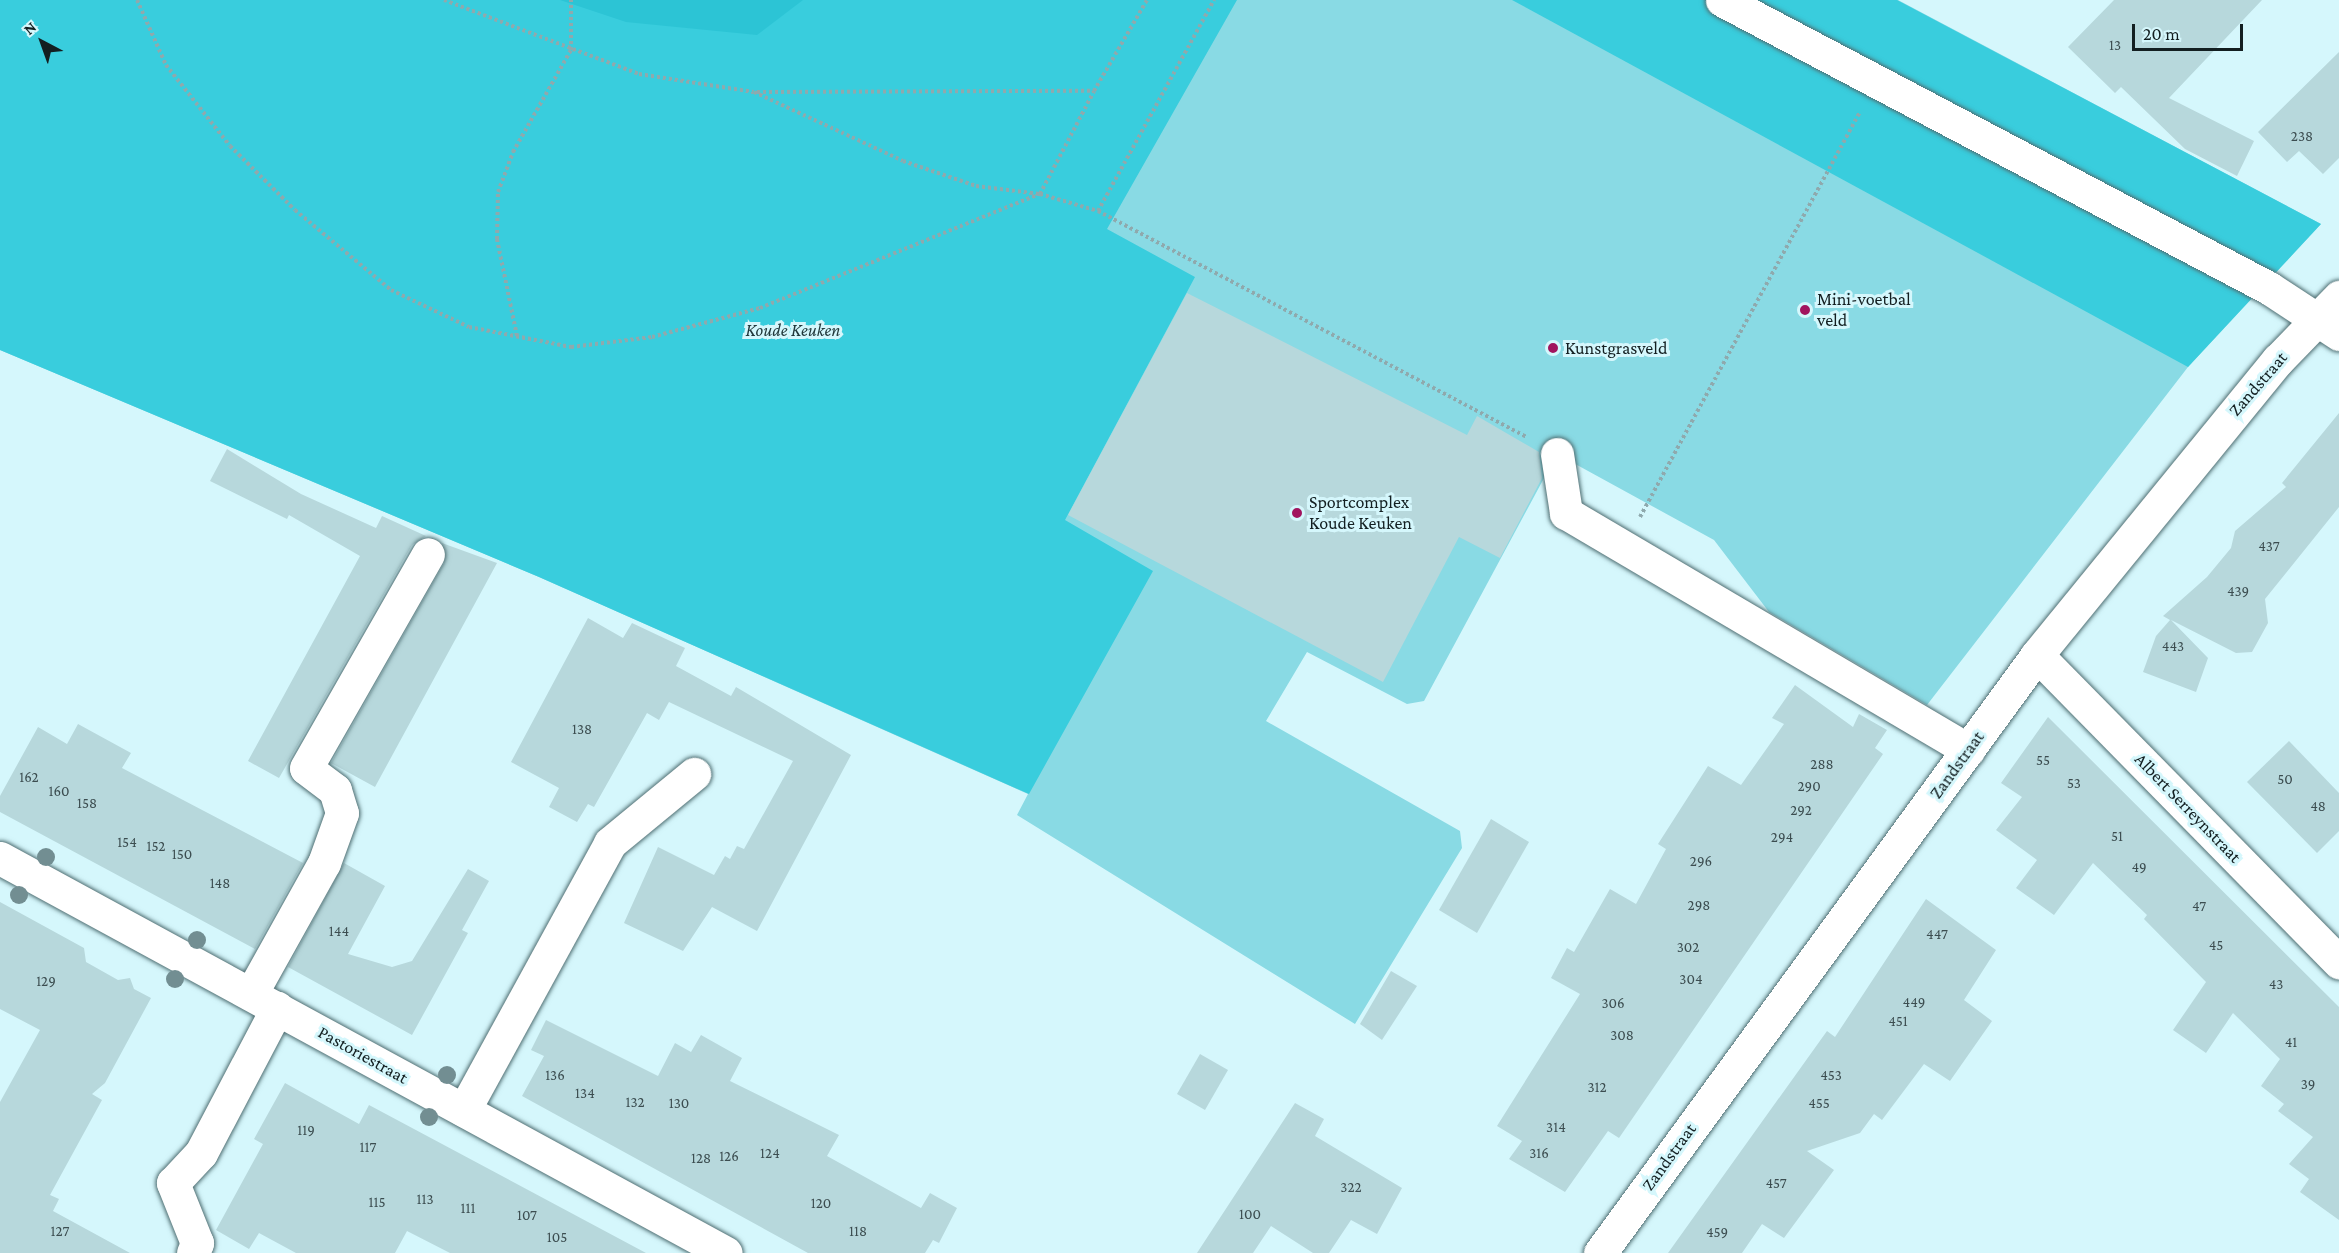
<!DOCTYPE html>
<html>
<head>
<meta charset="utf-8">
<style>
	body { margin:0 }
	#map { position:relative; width:2339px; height:1253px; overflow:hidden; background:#d5f7fc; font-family:"Crimson Pro",serif }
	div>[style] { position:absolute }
	.green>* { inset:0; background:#89dae4 }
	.forest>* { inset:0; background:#39cddd }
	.water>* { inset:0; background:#2cc4d5 }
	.building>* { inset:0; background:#b7d8dc }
	.path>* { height:4px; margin-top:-2px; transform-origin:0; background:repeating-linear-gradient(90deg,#8fa9ad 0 3px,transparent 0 6px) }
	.roads { filter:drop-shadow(0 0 2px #4f6e72) drop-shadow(0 0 2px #4f6e72) }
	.minor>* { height:33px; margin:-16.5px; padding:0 16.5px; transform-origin:16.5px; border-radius:16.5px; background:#fff }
	.trees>* { width:18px; height:18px; margin:-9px; border-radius:50%; background:#728e92 }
	.dots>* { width:16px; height:16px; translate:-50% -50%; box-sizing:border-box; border:3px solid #d5f7fc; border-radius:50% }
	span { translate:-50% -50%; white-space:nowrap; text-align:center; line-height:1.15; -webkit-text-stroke:6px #d5f7fc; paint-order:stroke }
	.number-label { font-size:15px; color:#3c4d50 }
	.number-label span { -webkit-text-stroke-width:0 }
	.poi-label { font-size:18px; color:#131f21 }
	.left { translate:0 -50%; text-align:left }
	.park-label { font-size:18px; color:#21383b; font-style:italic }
	.street-label { font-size:18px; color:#131f21 }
	.north { position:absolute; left:12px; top:12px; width:60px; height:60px; -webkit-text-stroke:4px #d5f7fc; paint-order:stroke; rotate:319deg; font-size:16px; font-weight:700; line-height:24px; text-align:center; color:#131f21 }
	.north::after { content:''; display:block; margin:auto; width:21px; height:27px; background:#131f21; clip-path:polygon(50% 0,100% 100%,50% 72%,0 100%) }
	.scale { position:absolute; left:2132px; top:24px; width:111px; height:27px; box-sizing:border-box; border:3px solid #131f21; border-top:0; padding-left:8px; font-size:18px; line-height:21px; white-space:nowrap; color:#131f21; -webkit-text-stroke:4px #d5f7fc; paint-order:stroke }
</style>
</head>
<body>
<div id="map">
	<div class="green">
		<div style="clip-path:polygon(0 0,1898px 0,2321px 224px,2188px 367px,1927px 705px,1769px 612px,1714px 540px,1557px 454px,1424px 701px,1407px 704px,1307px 652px,1266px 721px,1460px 831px,1462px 848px,1355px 1024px,1017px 815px,1028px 794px,539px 577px,0 350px)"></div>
	</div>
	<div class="forest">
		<div style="clip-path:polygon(0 0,1237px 0,1107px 229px,1195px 277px,1065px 520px,1153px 571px,1029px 794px,539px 577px,0 350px)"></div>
		<div style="clip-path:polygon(1512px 0,1897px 0,2321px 224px,2188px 367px)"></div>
	</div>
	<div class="water">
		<div style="clip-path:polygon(560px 0,803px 0,757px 35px,626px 22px)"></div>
	</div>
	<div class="building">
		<div style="clip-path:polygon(2114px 0,2262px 0,2169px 98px,2254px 141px,2237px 176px,2185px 149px,2121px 87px,2115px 93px,2068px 47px)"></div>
		<div style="clip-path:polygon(2339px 52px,2339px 158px,2323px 174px,2299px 151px,2287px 162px,2258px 132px)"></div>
		<div style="clip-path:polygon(1187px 293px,1467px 435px,1477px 416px,1539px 452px,1542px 478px,1500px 558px,1459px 537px,1383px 682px,1068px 515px)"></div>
		<div style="clip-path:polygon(2339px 413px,2339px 507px,2265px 599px,2268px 623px,2252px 652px,2236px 653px,2171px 620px,2208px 658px,2196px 692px,2143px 672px,2156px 636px,2170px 620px,2163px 616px,2207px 577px,2231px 548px,2235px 531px,2286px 487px,2282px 483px)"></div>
		<div style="clip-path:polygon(227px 449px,301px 494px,376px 528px,382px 516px,426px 536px,412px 545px,279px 778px,248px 761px,360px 556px,289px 515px,287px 519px,210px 481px)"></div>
		<div style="clip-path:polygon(442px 543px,497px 563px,375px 787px,331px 763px,444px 563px)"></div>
		<div style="clip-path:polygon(588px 618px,623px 638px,632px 623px,685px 648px,676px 666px,731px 696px,736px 687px,851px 755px,757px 931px,712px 907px,683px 951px,624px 923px,658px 847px,714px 875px,725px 856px,730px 859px,737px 846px,744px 849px,793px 761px,669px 702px,659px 720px,647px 713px,594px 807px,588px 804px,577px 822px,549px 807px,559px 788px,511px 762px)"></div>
		<div style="clip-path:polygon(1795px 685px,1853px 727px,1859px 714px,1887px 730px,1875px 748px,1883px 754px,1619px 1138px,1608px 1131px,1565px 1192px,1509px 1159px,1522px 1141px,1497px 1126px,1580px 994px,1551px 978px,1567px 948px,1574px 952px,1610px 889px,1636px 904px,1666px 849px,1658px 844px,1708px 766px,1741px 785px,1784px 724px,1772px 718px)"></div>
		<div style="clip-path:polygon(2048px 717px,2339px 1007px,2339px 1220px,2300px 1192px,2309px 1179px,2289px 1164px,2313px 1137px,2278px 1111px,2284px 1104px,2261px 1086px,2280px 1059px,2233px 1013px,2206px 1053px,2173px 1030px,2206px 982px,2144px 919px,2147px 915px,2093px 863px,2054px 915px,2016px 888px,2037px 860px,1996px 830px,2022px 797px,2001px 783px)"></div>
		<div style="clip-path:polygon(78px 724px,131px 753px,122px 768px,303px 863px,255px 949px,0 812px,0 796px,38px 727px,67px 744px)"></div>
		<div style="clip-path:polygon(2289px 741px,2339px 793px,2339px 831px,2317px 853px,2247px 782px)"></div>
		<div style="clip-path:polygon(1491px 819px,1529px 842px,1477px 933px,1439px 910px)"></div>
		<div style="clip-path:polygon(344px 863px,385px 886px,348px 954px,392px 967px,412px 961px,468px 869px,489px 881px,462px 930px,468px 933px,412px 1035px,288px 967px)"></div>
		<div style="clip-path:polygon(1926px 899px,1996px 950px,1964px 1000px,1992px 1021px,1950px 1081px,1924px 1064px,1882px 1120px,1874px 1114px,1860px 1133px,1807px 1151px,1834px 1170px,1784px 1238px,1762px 1224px,1742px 1253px,1668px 1253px,1827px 1031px,1835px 1037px)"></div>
		<div style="clip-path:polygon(0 902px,84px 948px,86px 962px,118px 980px,130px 978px,134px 989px,151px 998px,105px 1083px,92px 1094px,102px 1100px,50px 1195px,59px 1199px,53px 1211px,130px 1253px,0 1253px,0 1102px,40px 1030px,0 1009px)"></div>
		<div style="clip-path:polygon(1391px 971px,1417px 986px,1382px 1040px,1360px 1024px)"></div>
		<div style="clip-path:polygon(546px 1020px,658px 1076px,675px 1043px,691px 1052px,701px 1035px,742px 1058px,730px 1081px,839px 1135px,827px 1156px,921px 1208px,930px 1193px,957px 1208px,939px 1243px,933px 1240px,925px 1253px,808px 1253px,522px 1096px,544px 1056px,531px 1050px)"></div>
		<div style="clip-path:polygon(1200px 1054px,1228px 1070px,1205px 1110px,1177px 1094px)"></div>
		<div style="clip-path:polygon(285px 1083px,359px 1124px,369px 1105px,646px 1253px,450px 1253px,407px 1231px,395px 1253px,296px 1253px,259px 1233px,249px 1249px,216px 1230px,263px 1144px,254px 1139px)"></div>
		<div style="clip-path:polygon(1295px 1103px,1324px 1119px,1315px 1136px,1402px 1188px,1377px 1234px,1351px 1220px,1329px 1253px,1313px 1253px,1271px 1226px,1253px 1253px,1197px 1253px)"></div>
	</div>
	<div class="path">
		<div style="left:137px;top:0;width:71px;rotate:66deg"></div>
		<div style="left:166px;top:65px;width:103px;rotate:51.7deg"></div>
		<div style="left:230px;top:146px;width:91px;rotate:44.6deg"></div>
		<div style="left:295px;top:210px;width:125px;rotate:39.8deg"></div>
		<div style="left:391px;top:290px;width:86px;rotate:25.4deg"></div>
		<div style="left:469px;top:327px;width:104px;rotate:11.1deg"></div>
		<div style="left:571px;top:347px;width:82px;rotate:-7deg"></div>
		<div style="left:652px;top:337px;width:112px;rotate:-15deg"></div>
		<div style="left:760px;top:308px;width:302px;rotate:-22.2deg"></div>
		<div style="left:1040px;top:194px;width:116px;rotate:-62.3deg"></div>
		<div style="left:444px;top:0;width:209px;rotate:20.8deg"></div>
		<div style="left:639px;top:74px;width:116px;rotate:8.9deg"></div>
		<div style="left:754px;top:92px;width:164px;rotate:24.8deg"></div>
		<div style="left:903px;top:161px;width:77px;rotate:18.9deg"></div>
		<div style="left:976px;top:186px;width:64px;rotate:7.1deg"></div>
		<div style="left:1040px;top:194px;width:60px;rotate:16.3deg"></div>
		<div style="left:1098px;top:211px;width:484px;rotate:27.8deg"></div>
		<div style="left:757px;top:92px;width:337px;rotate:-0.2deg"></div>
		<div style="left:1094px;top:91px;width:105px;rotate:-59.8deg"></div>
		<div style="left:1098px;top:211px;width:241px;rotate:-61.2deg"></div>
		<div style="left:517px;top:336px;width:99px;rotate:-101.7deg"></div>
		<div style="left:497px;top:239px;width:47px;rotate:-88.8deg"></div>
		<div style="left:498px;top:192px;width:43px;rotate:-69.4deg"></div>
		<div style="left:513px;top:152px;width:117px;rotate:-60.4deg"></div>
		<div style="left:571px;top:50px;width:50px;rotate:-90deg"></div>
		<div style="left:1640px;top:517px;width:461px;rotate:-61.5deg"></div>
	</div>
	<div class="roads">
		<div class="minor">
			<div style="left:1722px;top:0;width:618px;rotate:27.77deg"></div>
			<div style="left:2269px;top:288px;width:84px;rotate:33.3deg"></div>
			<div style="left:1557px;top:454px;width:60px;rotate:81.3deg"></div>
			<div style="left:1566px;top:513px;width:467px;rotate:30.5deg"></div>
			<div style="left:2037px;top:655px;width:431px;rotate:45.5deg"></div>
			<div style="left:0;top:858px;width:826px;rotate:28.55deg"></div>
			<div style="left:251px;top:994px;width:150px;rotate:-60.9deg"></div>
			<div style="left:324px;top:863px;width:53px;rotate:-70.2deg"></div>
			<div style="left:342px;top:813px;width:24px;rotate:-107deg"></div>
			<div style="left:335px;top:790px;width:36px;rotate:-143deg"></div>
			<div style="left:306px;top:768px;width:246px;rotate:-60.3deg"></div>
			<div style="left:464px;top:1110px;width:304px;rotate:-61.3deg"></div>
			<div style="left:610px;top:843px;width:109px;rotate:-39.4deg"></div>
			<div style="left:193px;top:1253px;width:11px;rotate:-68deg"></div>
			<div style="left:197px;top:1243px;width:65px;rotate:-111.8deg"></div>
			<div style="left:173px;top:1183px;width:41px;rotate:-47deg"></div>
			<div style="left:201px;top:1153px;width:164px;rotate:-62.3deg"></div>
			<div style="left:1600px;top:1253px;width:741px;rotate:-53.84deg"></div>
			<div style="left:2037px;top:655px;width:381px;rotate:-50.8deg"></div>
			<div style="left:2278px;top:360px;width:88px;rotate:-45.9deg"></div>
		</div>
	</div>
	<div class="trees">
		<div style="left:46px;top:857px"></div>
		<div style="left:19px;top:895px"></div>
		<div style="left:197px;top:940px"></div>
		<div style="left:175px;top:979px"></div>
		<div style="left:447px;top:1075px"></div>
		<div style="left:429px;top:1117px"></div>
	</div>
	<div class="dots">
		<div style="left:1805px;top:310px;background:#a1145e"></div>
		<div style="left:1553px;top:348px;background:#a1145e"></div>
		<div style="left:1297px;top:513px;background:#a1145e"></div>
	</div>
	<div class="number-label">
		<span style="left:2115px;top:46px">13</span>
		<span style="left:2302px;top:137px">238</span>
		<span style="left:2269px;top:547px">437</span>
		<span style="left:2238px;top:592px">439</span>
		<span style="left:2173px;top:647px">443</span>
		<span style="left:582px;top:730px">138</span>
		<span style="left:2043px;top:761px">55</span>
		<span style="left:1822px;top:765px">288</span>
		<span style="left:29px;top:778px">162</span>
		<span style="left:2285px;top:780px">50</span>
		<span style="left:2074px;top:784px">53</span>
		<span style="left:1809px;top:787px">290</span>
		<span style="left:59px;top:792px">160</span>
		<span style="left:87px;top:804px">158</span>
		<span style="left:2318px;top:807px">48</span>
		<span style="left:1801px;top:811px">292</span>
		<span style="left:2117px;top:837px">51</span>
		<span style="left:1782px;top:838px">294</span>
		<span style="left:127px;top:843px">154</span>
		<span style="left:156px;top:847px">152</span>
		<span style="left:182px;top:855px">150</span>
		<span style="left:1701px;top:862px">296</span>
		<span style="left:2139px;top:868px">49</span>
		<span style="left:220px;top:884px">148</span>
		<span style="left:1699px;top:906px">298</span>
		<span style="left:2199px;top:907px">47</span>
		<span style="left:339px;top:932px">144</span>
		<span style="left:1937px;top:935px">447</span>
		<span style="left:2216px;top:946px">45</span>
		<span style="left:1688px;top:948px">302</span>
		<span style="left:1691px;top:980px">304</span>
		<span style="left:46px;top:982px">129</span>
		<span style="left:2276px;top:985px">43</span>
		<span style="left:1914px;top:1003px">449</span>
		<span style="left:1613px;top:1004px">306</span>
		<span style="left:1898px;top:1022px">451</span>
		<span style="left:1622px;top:1036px">308</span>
		<span style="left:2291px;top:1043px">41</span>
		<span style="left:555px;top:1076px">136</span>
		<span style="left:1831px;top:1076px">453</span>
		<span style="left:2308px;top:1085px">39</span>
		<span style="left:1597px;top:1088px">312</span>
		<span style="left:585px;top:1094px">134</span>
		<span style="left:635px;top:1103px">132</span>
		<span style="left:679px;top:1104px">130</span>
		<span style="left:1819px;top:1104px">455</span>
		<span style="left:1556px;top:1128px">314</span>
		<span style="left:306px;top:1131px">119</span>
		<span style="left:368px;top:1148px">117</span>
		<span style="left:770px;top:1154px">124</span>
		<span style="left:1539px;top:1154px">316</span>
		<span style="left:729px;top:1157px">126</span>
		<span style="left:701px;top:1159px">128</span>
		<span style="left:1776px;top:1184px">457</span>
		<span style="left:1351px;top:1188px">322</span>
		<span style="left:425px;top:1200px">113</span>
		<span style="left:377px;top:1203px">115</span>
		<span style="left:821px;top:1204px">120</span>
		<span style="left:468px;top:1209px">111</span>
		<span style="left:1250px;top:1215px">100</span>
		<span style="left:527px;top:1216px">107</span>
		<span style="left:60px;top:1232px">127</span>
		<span style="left:858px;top:1232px">118</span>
		<span style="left:1717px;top:1233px">459</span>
		<span style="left:557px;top:1238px">105</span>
	</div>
	<div class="poi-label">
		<span class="left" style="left:1817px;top:310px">Mini-voetbal<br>veld</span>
		<span class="left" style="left:1565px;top:348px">Kunstgrasveld</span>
		<span class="left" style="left:1309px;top:513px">Sportcomplex<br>Koude Keuken</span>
	</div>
	<div class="park-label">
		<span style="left:793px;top:330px">Koude Keuken</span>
	</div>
	<div class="street-label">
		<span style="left:2258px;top:384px;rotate:-49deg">Zandstraat</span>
		<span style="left:1957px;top:765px;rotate:-54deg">Zandstraat</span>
		<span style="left:2188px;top:808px;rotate:46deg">Albert Serreynstraat</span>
		<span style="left:363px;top:1055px;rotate:29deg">Pastoriestraat</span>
		<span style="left:1669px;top:1157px;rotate:-54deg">Zandstraat</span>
	</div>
	<div class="north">N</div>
	<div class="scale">20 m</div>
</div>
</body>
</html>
